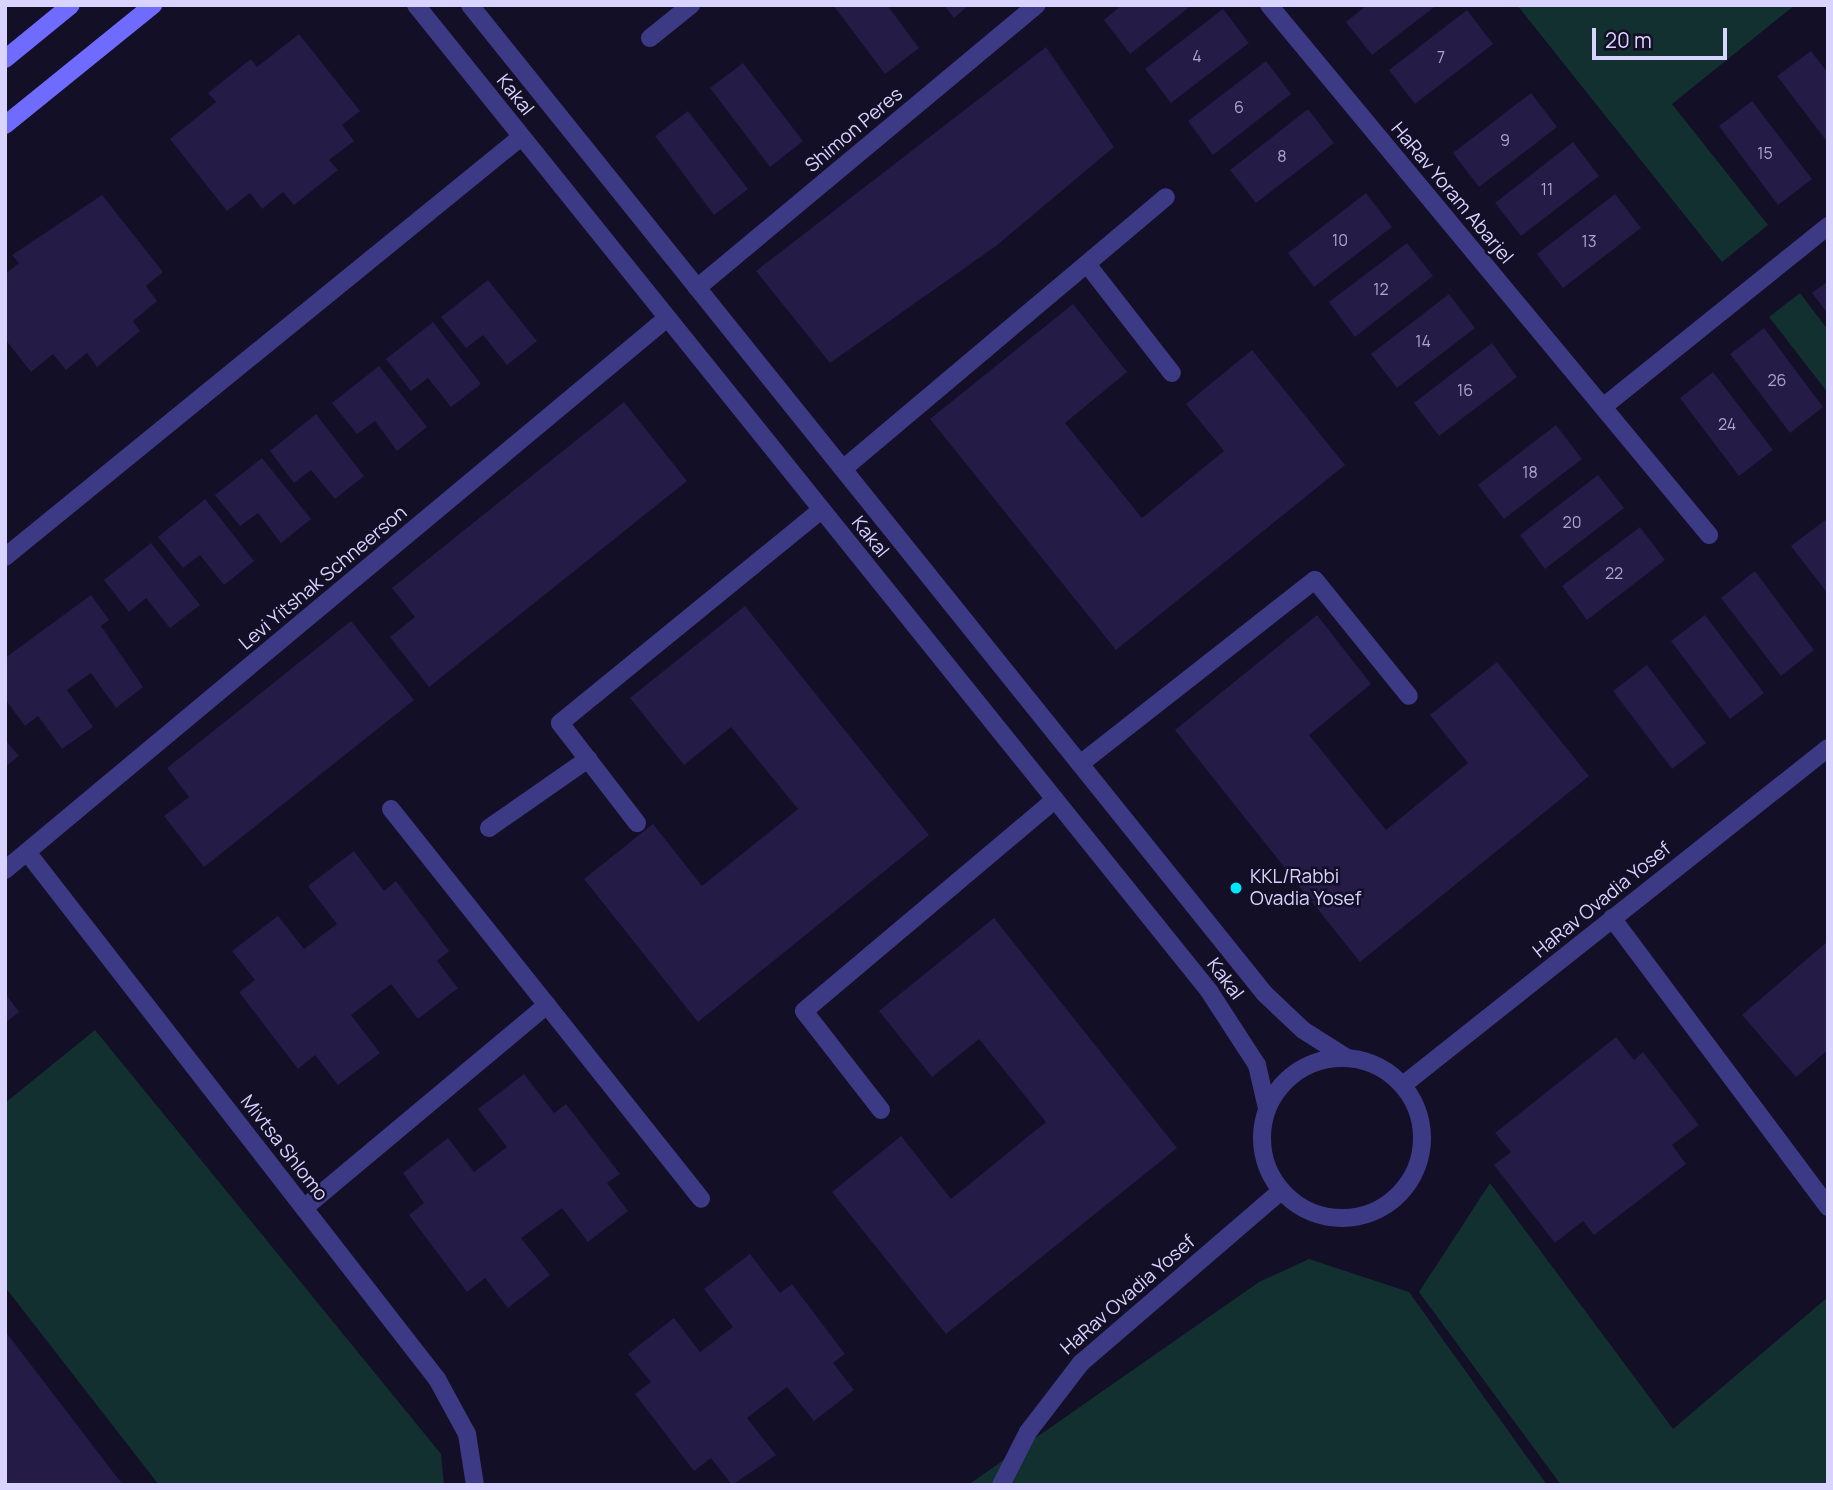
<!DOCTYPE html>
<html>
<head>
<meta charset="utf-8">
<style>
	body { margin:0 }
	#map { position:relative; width:1833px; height:1490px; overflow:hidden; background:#130f26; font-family:Manrope,sans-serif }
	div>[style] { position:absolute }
	.green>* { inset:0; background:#12302f }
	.building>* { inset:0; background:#241b47 }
	.service>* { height:18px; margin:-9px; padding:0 9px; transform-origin:9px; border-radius:9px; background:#3d3a85 }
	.minor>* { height:18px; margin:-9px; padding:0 9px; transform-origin:9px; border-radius:9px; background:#3d3a85 }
	.tertiary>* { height:18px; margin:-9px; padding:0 9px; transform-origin:9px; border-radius:9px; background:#3d3a85 }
	.tertiary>.ring { margin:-9px; padding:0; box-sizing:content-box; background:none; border:18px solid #3d3a85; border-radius:50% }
	.secondary>* { height:18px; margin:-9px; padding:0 9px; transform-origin:9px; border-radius:9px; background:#6f6bff }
	.dots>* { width:19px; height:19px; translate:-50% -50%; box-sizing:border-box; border:4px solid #130f26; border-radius:50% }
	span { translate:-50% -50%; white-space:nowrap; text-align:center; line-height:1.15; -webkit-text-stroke:5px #130f26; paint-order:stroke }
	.number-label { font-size:16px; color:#aca6d1 }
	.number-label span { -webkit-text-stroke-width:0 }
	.street-label { font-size:19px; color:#d9d4ff }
	.poi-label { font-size:19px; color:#d9d4ff }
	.left { translate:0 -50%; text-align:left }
	.frame { position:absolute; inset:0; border:7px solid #d9d4ff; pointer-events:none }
	.scale { position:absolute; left:1592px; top:28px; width:135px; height:32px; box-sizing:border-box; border:4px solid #d9d4ff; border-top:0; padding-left:9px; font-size:21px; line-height:24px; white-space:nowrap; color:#d9d4ff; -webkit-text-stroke:5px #130f26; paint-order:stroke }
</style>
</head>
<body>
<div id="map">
	<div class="green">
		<div style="clip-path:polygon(1517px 5px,1795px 5px,1672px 104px,1768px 225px,1722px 262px)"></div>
		<div style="clip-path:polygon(1800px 293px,1828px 330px,1828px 393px,1769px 317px)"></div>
		<div style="clip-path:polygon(95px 1030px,441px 1454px,444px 1485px,159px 1485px,5px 1287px,5px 1103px)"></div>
		<div style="clip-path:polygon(1490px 1183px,1673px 1429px,1828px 1297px,1828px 1485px,1561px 1485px,1419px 1292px)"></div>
		<div style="clip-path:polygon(1309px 1259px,1409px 1292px,1547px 1485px,968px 1485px,1259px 1282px)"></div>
	</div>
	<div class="building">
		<div style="clip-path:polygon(833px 5px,887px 5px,919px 48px,885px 74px)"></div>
		<div style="clip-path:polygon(944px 5px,969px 5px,954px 18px)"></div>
		<div style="clip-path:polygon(1122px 5px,1192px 5px,1130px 54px,1104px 20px)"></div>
		<div style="clip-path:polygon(1367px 5px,1437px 5px,1372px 55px,1346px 22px)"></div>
		<div style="clip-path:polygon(1223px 9px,1249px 43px,1171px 103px,1145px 69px)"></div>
		<div style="clip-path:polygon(1467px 10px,1493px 44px,1415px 104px,1389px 70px)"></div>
		<div style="clip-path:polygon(299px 34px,360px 111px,342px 125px,354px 141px,329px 160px,338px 170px,294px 205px,283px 192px,262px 209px,250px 193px,227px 211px,170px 139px,216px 102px,208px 93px,251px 59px,257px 67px)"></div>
		<div style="clip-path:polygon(1046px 47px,1114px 147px,996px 246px,830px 363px,756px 271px)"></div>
		<div style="clip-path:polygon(1811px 51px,1828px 73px,1828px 143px,1777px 76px)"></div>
		<div style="clip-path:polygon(1266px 61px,1291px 94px,1213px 155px,1188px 121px)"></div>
		<div style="clip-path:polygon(743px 63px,803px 141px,770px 167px,710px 88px)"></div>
		<div style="clip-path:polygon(1531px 93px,1557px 127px,1479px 187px,1453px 153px)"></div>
		<div style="clip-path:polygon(1752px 101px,1812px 179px,1778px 205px,1719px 126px)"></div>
		<div style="clip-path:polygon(1308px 109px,1334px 143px,1256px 203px,1230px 170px)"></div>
		<div style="clip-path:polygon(688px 111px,748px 189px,714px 215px,655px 136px)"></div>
		<div style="clip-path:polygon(1573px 142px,1599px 176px,1521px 236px,1495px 203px)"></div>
		<div style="clip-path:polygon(1366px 193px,1392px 227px,1314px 287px,1288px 253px)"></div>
		<div style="clip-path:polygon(1615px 194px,1641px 228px,1563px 288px,1537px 254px)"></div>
		<div style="clip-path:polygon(102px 195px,163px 272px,146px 286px,157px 301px,133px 321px,140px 331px,97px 367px,87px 353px,66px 370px,53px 354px,31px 372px,5px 339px,5px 274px,19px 263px,12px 255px)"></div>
		<div style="clip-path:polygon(1407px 243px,1433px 276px,1355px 337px,1329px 302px)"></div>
		<div style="clip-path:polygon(488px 280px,537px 341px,507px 365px,483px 335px,466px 348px,441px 317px)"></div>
		<div style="clip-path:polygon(1828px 281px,1828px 314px,1812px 293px)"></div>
		<div style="clip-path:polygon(1449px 294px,1475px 328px,1397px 388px,1371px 354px)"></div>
		<div style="clip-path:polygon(1073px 304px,1127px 372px,1065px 423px,1142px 518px,1224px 451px,1186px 404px,1252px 350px,1345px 465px,1116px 650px,930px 419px)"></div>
		<div style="clip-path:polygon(433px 322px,481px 384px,451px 407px,428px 378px,411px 391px,386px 359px)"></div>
		<div style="clip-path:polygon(1764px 328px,1823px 407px,1790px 433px,1730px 354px)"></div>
		<div style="clip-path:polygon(1492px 343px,1517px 377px,1439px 436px,1414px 403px)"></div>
		<div style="clip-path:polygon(379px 366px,427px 427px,397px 451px,375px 421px,357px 434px,332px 403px)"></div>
		<div style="clip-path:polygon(1713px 372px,1773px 450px,1739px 476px,1680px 398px)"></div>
		<div style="clip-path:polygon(624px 402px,687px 481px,429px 687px,390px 637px,415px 617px,392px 588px)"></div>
		<div style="clip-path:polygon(316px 414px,364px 476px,335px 499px,311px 470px,294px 483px,270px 451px)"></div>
		<div style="clip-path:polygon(1556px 425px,1582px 459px,1504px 519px,1478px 485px)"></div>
		<div style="clip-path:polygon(262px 458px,311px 519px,281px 543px,258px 513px,240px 526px,215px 495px)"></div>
		<div style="clip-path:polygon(1598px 475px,1624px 508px,1545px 569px,1520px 535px)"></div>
		<div style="clip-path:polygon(205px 499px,254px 561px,224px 585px,200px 555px,183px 568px,158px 537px)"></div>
		<div style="clip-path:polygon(1825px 520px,1828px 524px,1828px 594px,1791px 546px)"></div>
		<div style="clip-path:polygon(1640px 527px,1665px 560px,1587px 620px,1562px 586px)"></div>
		<div style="clip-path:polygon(151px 543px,200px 605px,170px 628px,146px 598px,129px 612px,104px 580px)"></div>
		<div style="clip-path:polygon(1755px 571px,1814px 650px,1781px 676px,1721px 598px)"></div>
		<div style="clip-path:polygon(91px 595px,109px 620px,101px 626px,143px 687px,116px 708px,91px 673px,67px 690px,93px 727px,62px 749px,38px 716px,25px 726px,5px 699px,5px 658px)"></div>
		<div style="clip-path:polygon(745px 606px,929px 835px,698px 1022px,584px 879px,653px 824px,702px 886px,798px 809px,731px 727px,684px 765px,630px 698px)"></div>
		<div style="clip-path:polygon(1317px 615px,1371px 684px,1309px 735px,1386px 830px,1468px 763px,1430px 715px,1497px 662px,1589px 776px,1360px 962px,1175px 730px)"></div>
		<div style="clip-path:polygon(1705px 615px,1764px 693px,1730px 719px,1671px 641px)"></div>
		<div style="clip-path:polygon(351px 621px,414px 700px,204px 867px,164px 816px,189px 797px,167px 768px)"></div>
		<div style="clip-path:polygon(1647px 665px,1706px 743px,1672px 769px,1613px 691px)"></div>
		<div style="clip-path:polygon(5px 740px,19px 756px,5px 767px)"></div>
		<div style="clip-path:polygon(354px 851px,384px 891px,396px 881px,449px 951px,437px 961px,458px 988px,418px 1019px,391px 984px,351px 1015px,380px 1053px,338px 1085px,315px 1055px,298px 1069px,239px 992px,255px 980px,232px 951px,278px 916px,304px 949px,337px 924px,308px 886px)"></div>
		<div style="clip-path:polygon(994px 918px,1177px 1148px,946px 1334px,832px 1192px,901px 1136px,951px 1199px,1046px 1122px,979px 1039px,932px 1077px,879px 1011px)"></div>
		<div style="clip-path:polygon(1828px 941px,1828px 1050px,1796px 1077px,1742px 1015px)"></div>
		<div style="clip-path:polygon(5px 993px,19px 1012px,5px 1023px)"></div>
		<div style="clip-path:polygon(1616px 1037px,1634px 1060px,1643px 1052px,1699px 1125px,1672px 1145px,1686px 1164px,1594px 1235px,1583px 1221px,1555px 1243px,1494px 1165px,1511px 1152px,1495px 1133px)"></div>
		<div style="clip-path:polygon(524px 1074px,554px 1113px,566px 1104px,620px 1174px,607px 1183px,628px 1211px,588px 1242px,562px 1208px,521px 1238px,550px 1275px,508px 1308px,485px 1278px,467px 1292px,409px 1215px,424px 1203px,403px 1173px,448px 1138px,474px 1172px,507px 1147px,478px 1109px)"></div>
		<div style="clip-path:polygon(750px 1254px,780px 1293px,792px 1284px,845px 1354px,833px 1363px,854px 1390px,814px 1421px,787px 1387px,747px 1418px,776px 1455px,732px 1485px,711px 1458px,694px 1471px,635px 1394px,651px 1382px,628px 1354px,674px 1318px,700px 1352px,733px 1327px,704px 1289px)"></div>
		<div style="clip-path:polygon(5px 1331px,123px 1485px,5px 1485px)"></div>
	</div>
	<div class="service">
		<div style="left:650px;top:38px;width:53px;rotate:-38.8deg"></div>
		<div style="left:1087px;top:264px;width:138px;rotate:52.1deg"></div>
		<div style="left:843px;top:469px;width:422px;rotate:-40.1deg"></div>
		<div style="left:5px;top:557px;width:665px;rotate:-39.14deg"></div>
		<div style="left:1080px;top:764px;width:298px;rotate:-38.1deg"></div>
		<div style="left:1315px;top:580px;width:149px;rotate:51deg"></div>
		<div style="left:391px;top:809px;width:498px;rotate:51.5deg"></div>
		<div style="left:637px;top:823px;width:126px;rotate:-127.6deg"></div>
		<div style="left:560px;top:723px;width:337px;rotate:-39.2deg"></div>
		<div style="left:489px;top:828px;width:121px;rotate:-34.9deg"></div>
		<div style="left:881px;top:1110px;width:125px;rotate:-127.9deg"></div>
		<div style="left:804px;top:1011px;width:328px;rotate:-40.1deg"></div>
		<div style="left:304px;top:1208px;width:317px;rotate:-39.9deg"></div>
	</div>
	<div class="minor">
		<div style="left:1269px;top:5px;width:689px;rotate:50.3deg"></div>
		<div style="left:697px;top:288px;width:442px;rotate:-39.8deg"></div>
		<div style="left:1603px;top:407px;width:289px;rotate:-38.8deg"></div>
		<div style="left:27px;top:852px;width:668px;rotate:52.12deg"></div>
		<div style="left:437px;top:1379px;width:63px;rotate:61.4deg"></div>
		<div style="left:467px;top:1434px;width:52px;rotate:81.1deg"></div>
		<div style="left:5px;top:870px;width:862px;rotate:-39.82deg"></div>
		<div style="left:1612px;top:918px;width:361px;rotate:53.2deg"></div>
		<div style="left:1403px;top:1085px;width:542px;rotate:-38.41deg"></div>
		<div style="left:1001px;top:1485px;width:59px;rotate:-63deg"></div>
		<div style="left:1028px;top:1432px;width:87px;rotate:-52.5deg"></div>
		<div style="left:1081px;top:1363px;width:264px;rotate:-40.7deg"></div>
	</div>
	<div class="tertiary">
		<div style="left:416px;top:5px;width:1265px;rotate:51.19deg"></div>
		<div style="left:1209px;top:991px;width:88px;rotate:57deg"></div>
		<div style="left:1257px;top:1065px;width:44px;rotate:76.9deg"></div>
		<div style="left:470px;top:5px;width:1269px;rotate:51.21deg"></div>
		<div style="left:1265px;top:994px;width:52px;rotate:43.5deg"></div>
		<div style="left:1303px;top:1030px;width:52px;rotate:32.5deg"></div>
		<div class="ring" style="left:1262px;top:1058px;width:142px;height:142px"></div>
	</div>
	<div class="secondary">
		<div style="left:5px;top:59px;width:85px;rotate:-39.3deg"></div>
		<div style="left:5px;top:125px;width:191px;rotate:-39deg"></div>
	</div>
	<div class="dots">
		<div style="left:1236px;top:888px;background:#00e5ff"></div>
	</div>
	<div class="number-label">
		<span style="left:1197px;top:56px">4</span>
		<span style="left:1441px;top:57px">7</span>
		<span style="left:1239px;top:107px">6</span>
		<span style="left:1505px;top:140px">9</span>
		<span style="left:1765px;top:153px">15</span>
		<span style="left:1282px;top:156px">8</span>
		<span style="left:1547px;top:189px">11</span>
		<span style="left:1340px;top:240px">10</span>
		<span style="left:1589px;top:241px">13</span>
		<span style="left:1381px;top:289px">12</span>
		<span style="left:1423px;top:341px">14</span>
		<span style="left:1777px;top:380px">26</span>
		<span style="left:1465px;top:390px">16</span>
		<span style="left:1727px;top:424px">24</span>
		<span style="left:1530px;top:472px">18</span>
		<span style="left:1572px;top:522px">20</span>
		<span style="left:1614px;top:573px">22</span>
	</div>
	<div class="street-label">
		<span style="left:515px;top:95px;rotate:51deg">Kakal</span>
		<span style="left:854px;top:130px;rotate:-40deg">Shimon Peres</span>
		<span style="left:1452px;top:193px;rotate:50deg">HaRav Yoram Abarjel</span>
		<span style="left:870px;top:537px;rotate:51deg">Kakal</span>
		<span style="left:323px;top:578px;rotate:-40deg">Levi Yitshak Schneerson</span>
		<span style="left:1602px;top:900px;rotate:-39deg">HaRav Ovadia Yosef</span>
		<span style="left:1225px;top:979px;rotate:53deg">Kakal</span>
		<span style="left:284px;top:1148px;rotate:52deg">Mivtsa Shlomo</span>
		<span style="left:1128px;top:1295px;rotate:-41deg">HaRav Ovadia Yosef</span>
	</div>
	<div class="poi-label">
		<span class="left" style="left:1250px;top:888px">KKL/Rabbi<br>Ovadia Yosef</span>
	</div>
	<div class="frame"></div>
	<div class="scale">20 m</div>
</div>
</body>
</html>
